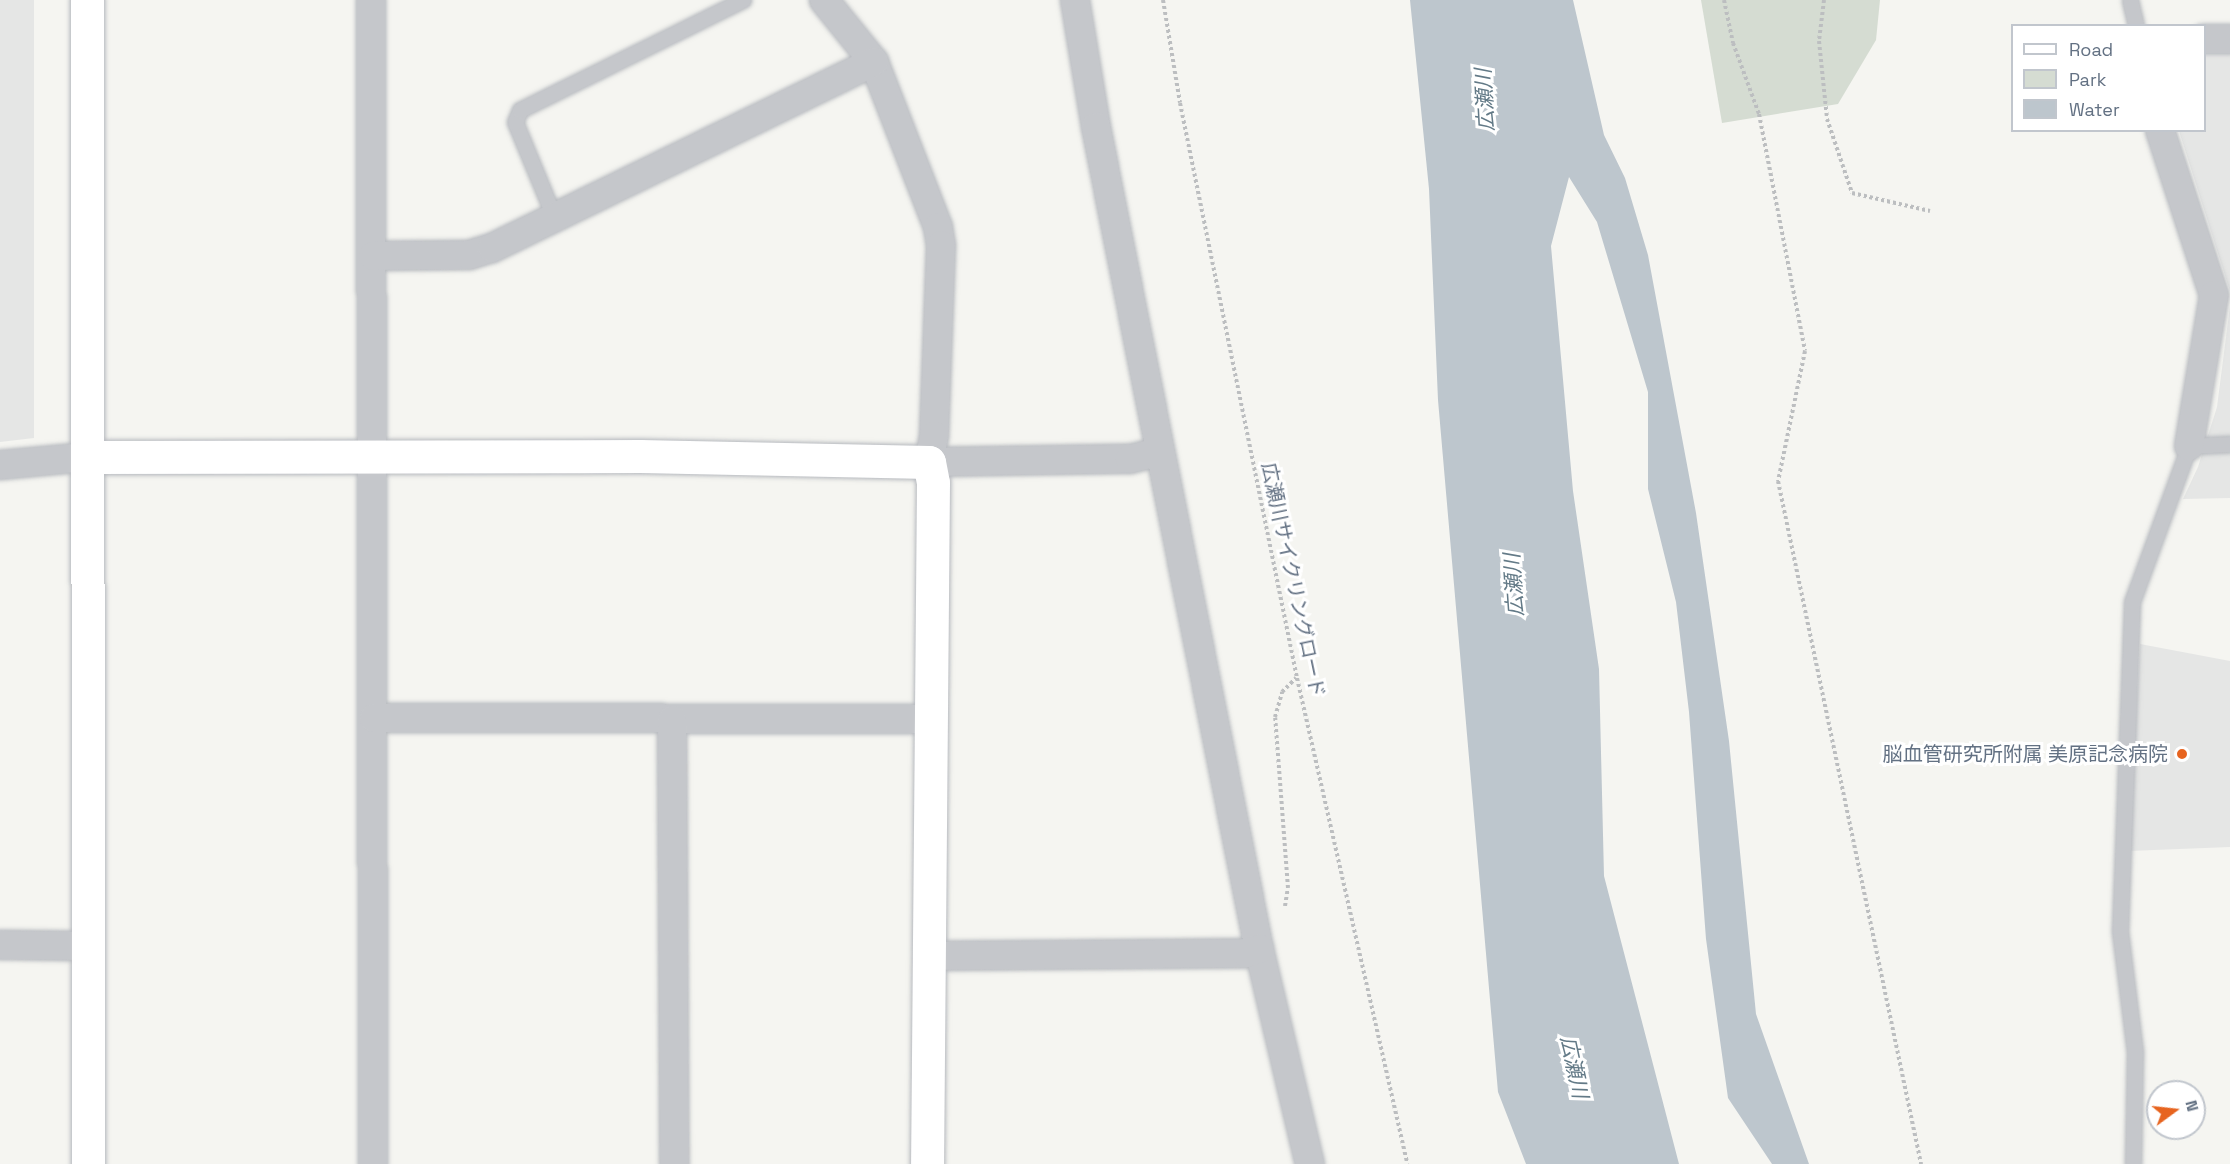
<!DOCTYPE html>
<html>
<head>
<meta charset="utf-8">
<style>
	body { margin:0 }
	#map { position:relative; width:2230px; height:1164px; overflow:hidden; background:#f5f5f1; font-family:"Space Grotesk","Noto Sans JP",sans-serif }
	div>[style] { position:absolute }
	.built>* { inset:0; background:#e5e6e5 }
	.green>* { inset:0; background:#d5dcd2 }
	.water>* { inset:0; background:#bdc6cd }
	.path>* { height:4px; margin-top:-2px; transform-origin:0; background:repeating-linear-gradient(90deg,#bcbec0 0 3px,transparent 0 6px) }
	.roads { filter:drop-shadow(0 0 2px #b7babf) drop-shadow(0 0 2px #b7babf) }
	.lane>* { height:15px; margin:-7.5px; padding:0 7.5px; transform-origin:7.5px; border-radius:7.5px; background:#c5c7cb }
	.street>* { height:28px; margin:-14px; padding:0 14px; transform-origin:14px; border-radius:14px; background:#c5c7cb }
	.secondary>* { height:33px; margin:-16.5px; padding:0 16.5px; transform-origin:16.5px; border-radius:16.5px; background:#fff }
	.dots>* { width:16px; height:16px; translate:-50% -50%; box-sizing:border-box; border:3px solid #fff; border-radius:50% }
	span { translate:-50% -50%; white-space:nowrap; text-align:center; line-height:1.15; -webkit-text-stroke:6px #fff; paint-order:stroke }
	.street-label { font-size:20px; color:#637183 }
	.poi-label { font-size:20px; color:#637183 }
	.right { translate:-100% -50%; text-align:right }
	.water-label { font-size:21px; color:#637a87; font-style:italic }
	.legend { position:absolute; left:2011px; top:24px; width:195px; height:108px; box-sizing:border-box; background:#fff; border:2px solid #c1c6cd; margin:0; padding:8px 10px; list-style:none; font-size:18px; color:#637183 }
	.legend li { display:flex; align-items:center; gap:12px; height:30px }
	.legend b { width:30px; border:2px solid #c1c6cd }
	.north { position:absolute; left:2146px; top:1080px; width:60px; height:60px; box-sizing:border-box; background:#fff; border:2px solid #c1c6cd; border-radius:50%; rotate:75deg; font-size:16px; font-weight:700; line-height:24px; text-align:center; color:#637183 }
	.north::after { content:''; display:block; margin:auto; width:21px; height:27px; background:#e7641f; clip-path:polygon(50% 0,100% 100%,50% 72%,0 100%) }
</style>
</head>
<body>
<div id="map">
	<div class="built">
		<div style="clip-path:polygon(0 0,34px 0,34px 438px,0 442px)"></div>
		<div style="clip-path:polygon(2205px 50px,2230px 51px,2230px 291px,2179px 131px,2204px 130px)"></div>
		<div style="clip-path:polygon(2230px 306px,2230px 498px,2183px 499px,2198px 467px,2217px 407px)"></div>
		<div style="clip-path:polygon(2140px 644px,2230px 661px,2230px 847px,2129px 851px)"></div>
	</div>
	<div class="green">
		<div style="clip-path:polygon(1701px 0,1880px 0,1876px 40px,1838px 104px,1722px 123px)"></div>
	</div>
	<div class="water">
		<div style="clip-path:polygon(1410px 0,1573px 0,1604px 135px,1625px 178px,1648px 255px,1696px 513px,1729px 741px,1756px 1014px,1809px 1164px,1772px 1164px,1728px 1098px,1706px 939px,1689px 712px,1676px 602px,1648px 489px,1648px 392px,1597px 222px,1569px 177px,1551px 246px,1573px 491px,1599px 669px,1604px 876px,1679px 1164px,1526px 1164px,1498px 1092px,1438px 400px,1429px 189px)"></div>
	</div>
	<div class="path">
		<div style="left:1163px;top:0;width:104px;rotate:80.6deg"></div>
		<div style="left:1180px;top:103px;width:587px;rotate:78.5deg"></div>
		<div style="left:1297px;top:678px;width:498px;rotate:77.2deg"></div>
		<div style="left:1724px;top:0;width:44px;rotate:78.2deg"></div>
		<div style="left:1733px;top:43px;width:76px;rotate:69.9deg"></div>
		<div style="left:1759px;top:114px;width:241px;rotate:79deg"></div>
		<div style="left:1805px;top:351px;width:133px;rotate:101.7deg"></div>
		<div style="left:1778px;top:481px;width:698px;rotate:78.17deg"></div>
		<div style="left:1824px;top:0;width:41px;rotate:97deg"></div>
		<div style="left:1819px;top:41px;width:78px;rotate:84.1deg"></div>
		<div style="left:1827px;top:119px;width:78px;rotate:71.3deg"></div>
		<div style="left:1852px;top:193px;width:80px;rotate:13deg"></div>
		<div style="left:1285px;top:906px;width:18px;rotate:-81deg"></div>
		<div style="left:1288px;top:888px;width:171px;rotate:-94.3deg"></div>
		<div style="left:1275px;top:717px;width:26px;rotate:-74deg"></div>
		<div style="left:1282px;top:692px;width:20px;rotate:-45deg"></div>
	</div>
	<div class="roads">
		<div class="lane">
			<div style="left:2130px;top:0;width:27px;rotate:77deg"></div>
			<div style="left:555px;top:219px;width:105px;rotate:-112.4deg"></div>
			<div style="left:515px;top:122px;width:13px;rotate:-67deg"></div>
			<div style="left:520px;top:110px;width:249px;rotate:-26.3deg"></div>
			<div style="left:2133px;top:1164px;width:112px;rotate:-89deg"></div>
			<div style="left:2135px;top:1052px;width:122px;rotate:-97.1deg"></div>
			<div style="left:2120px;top:931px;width:329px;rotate:-87.9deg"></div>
			<div style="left:2132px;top:602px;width:166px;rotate:-69.9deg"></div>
			<div style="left:2189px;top:446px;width:41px;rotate:-2.8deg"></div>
		</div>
		<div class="street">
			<div style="left:371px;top:0;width:1164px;rotate:89.9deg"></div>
			<div style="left:824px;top:0;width:80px;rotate:51.1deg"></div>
			<div style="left:874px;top:62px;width:177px;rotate:68.8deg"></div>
			<div style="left:938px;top:227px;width:18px;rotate:81deg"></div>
			<div style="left:941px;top:245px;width:191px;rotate:92.1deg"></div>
			<div style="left:934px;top:436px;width:26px;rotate:101deg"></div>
			<div style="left:929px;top:462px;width:201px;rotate:-0.9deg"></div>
			<div style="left:1130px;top:459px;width:30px;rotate:-14deg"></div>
			<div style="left:1075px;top:0;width:129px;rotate:80.6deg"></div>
			<div style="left:1096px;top:127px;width:838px;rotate:78.78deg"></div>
			<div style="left:1259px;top:949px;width:221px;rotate:76.7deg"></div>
			<div style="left:2204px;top:39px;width:26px"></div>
			<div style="left:2160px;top:130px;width:174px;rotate:71.9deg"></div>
			<div style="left:2214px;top:295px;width:153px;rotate:99.4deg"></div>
			<div style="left:373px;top:256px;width:96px;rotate:-0.6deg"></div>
			<div style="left:469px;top:255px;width:24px;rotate:-17deg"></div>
			<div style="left:492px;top:248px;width:425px;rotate:-26deg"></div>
			<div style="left:0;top:465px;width:87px;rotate:-5.3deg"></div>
			<div style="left:374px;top:718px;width:556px;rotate:0.1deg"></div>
			<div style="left:672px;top:720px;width:444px;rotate:89.7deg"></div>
			<div style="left:0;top:945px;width:87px;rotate:0.7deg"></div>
			<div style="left:927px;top:956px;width:319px;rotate:-0.5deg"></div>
			<div style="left:1246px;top:953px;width:14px;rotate:-17deg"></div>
		</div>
		<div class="secondary">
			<div style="left:87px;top:0;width:1164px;rotate:89.95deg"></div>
			<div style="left:87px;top:457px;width:553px;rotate:-0.1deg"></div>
			<div style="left:640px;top:456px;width:289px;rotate:1.2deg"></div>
			<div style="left:929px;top:462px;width:21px;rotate:79deg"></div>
			<div style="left:933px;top:483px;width:681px;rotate:90.5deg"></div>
		</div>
	</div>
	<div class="dots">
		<div style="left:2182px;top:754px;background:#e7641f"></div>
	</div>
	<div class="street-label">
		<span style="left:1293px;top:580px;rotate:78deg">広瀬川サイクリングロード</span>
	</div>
	<div class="poi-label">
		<span class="right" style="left:2168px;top:754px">脳血管研究所附属 美原記念病院</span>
	</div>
	<div class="water-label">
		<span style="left:1485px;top:100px;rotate:-93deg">広瀬川</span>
		<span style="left:1514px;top:585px;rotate:-94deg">広瀬川</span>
		<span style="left:1574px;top:1067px;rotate:78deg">広瀬川</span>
	</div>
	<ul class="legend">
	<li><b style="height:8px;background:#fff"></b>Road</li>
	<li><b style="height:16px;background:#d5dcd2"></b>Park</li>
	<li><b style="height:16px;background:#bdc6cd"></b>Water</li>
	</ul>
	<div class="north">N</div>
</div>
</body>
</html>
